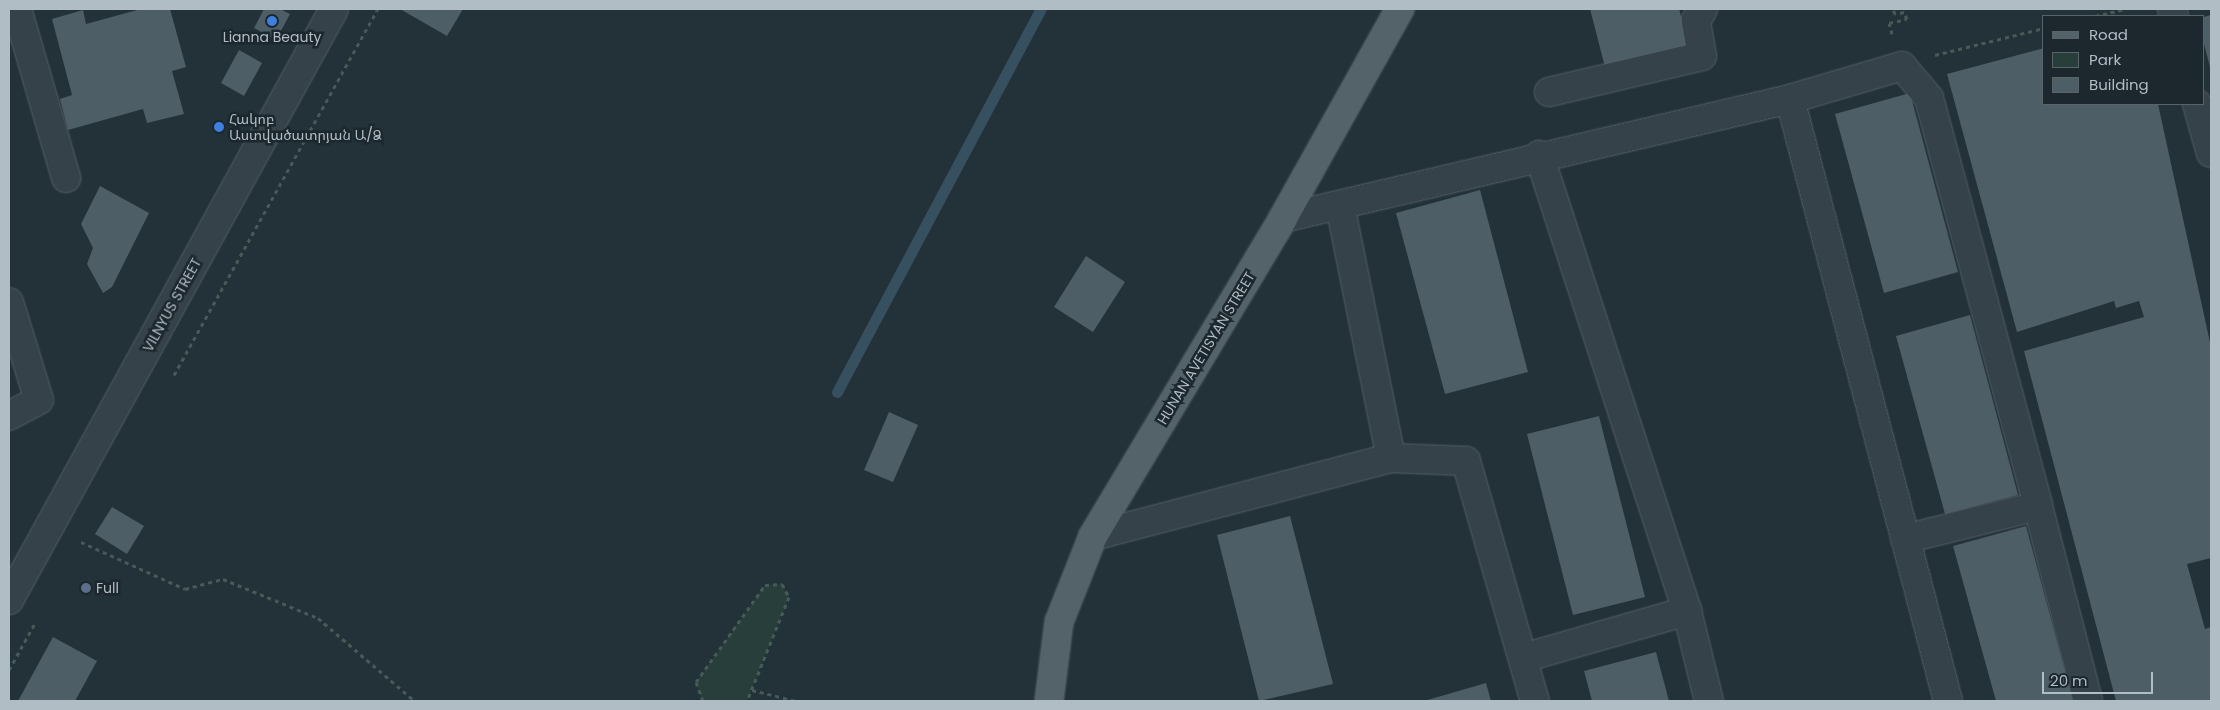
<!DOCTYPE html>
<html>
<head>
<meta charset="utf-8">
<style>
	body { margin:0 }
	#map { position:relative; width:2220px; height:710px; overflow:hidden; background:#233139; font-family:Poppins,"Noto Sans Armenian",sans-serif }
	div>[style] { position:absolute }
	.green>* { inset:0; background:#283e3a }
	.stream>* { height:11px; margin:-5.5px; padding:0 5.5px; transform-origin:5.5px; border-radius:5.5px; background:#37505f }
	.building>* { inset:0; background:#4e5e67 }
	.path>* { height:3px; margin-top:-1.5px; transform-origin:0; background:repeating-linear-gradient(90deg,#465b58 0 4px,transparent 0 8px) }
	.roads { filter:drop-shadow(0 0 1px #546067) drop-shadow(0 0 1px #546067) }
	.minor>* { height:28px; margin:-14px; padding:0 14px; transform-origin:14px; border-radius:14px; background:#364249 }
	.major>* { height:28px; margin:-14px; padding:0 14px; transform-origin:14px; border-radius:14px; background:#546269 }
	.dots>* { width:14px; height:14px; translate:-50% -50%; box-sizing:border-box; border:2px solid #1c272e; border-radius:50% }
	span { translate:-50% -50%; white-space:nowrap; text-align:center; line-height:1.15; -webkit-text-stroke:5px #1c272e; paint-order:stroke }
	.poi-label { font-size:14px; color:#b1bdc5 }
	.left { translate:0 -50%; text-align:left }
	.street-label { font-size:14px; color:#b1bdc5 }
	.frame { position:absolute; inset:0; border:10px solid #b1bdc5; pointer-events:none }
	.legend { position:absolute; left:2042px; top:15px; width:162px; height:90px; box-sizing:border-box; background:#1c272e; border:1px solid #58636a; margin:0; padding:6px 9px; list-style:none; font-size:15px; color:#b1bdc5 }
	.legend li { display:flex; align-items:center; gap:10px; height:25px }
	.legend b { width:25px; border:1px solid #58636a }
	.scale { position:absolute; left:2042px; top:672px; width:111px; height:22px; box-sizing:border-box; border:2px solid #b1bdc5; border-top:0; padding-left:6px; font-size:15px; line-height:18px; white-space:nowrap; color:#b1bdc5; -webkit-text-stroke:4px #1c272e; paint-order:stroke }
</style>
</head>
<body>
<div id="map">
	<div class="green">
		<div style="clip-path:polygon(782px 584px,789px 597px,747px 701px,701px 700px,696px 682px,765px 585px)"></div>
	</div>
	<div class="stream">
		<div style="left:837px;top:392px;width:434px;rotate:-62deg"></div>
	</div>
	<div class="building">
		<div style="clip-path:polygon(141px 9px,170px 9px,186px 67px,172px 71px,184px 114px,147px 123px,143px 109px,68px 130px,60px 99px,72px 95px,52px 19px,83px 10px,86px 24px)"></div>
		<div style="clip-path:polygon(264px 9px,280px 9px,290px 14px,276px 40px,254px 28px)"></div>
		<div style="clip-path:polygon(400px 9px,463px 9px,447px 36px)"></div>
		<div style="clip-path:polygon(1590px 9px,1679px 9px,1690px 48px,1606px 71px)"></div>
		<div style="clip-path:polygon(2211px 15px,2211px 71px,2204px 44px,2204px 17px)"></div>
		<div style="clip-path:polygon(2044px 48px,2044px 104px,2158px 104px,2211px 347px,2211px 558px,2187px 564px,2205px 629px,2211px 627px,2211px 701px,2116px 701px,2024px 351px,2144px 317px,2139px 301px,2116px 308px,2114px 301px,2017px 332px,1947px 74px)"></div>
		<div style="clip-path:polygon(239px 50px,262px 63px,244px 96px,221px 83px)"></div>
		<div style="clip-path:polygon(1910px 93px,1958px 272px,1884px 293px,1835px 114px)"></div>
		<div style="clip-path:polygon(100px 186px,149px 213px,112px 287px,103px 293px,87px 264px,93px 248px,81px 224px)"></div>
		<div style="clip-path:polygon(1480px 190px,1528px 372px,1445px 394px,1396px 213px)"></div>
		<div style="clip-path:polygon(1086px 256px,1125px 282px,1093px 332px,1054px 307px)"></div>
		<div style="clip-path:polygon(1970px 315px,2018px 495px,1945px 514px,1896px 336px)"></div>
		<div style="clip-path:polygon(889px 412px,918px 425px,893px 482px,864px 470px)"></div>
		<div style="clip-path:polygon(1599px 416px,1645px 597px,1573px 615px,1527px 434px)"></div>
		<div style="clip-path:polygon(112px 507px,144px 526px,127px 554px,95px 534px)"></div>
		<div style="clip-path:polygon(1290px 516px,1333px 684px,1259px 701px,1217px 535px)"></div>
		<div style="clip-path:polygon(2026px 526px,2073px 701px,1996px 701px,1953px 546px)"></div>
		<div style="clip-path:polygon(53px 637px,97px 661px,75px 701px,18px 701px)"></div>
		<div style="clip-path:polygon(1656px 652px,1669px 701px,1592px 701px,1584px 671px)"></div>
		<div style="clip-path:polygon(1486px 683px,1491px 701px,1424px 701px)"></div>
	</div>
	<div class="path">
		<div style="left:2095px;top:16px;width:32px;rotate:-13deg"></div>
		<div style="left:1892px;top:34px;width:11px;rotate:-105deg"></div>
		<div style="left:1889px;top:23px;width:18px;rotate:-13deg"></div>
		<div style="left:1907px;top:19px;width:8px;rotate:-113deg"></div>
		<div style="left:1904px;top:12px;width:9px;rotate:167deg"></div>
		<div style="left:1895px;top:14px;width:5px;rotate:-112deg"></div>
		<div style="left:1935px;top:55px;width:112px;rotate:-13.9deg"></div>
		<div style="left:174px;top:375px;width:419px;rotate:-60.9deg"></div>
		<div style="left:81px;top:542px;width:114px;rotate:24.3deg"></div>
		<div style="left:185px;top:589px;width:39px;rotate:-15deg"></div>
		<div style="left:223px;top:579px;width:103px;rotate:22.3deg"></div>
		<div style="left:318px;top:618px;width:128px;rotate:40.6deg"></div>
		<div style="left:9px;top:670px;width:54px;rotate:-61deg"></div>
		<div style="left:752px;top:690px;width:45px;rotate:14deg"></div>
		<div style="left:703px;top:701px;width:20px;rotate:-110deg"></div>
		<div style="left:696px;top:682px;width:119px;rotate:-54.6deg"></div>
		<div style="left:765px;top:585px;width:17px;rotate:-3deg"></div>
		<div style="left:782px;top:584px;width:15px;rotate:62deg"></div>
		<div style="left:789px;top:597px;width:112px;rotate:112deg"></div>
	</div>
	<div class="roads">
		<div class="minor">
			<div style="left:17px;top:9px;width:176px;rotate:73.8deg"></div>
			<div style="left:2172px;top:9px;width:7px;rotate:74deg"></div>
			<div style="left:1549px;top:92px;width:157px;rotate:-13.2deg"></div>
			<div style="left:1702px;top:56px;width:36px;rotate:-100deg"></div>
			<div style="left:1696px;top:21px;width:14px;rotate:-60deg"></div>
			<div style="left:1790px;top:99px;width:622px;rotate:75.29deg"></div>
			<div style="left:2197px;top:104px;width:51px;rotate:74.1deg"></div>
			<div style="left:1539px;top:155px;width:479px;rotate:72deg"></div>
			<div style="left:1687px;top:611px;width:93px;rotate:76.3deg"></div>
			<div style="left:1340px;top:205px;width:258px;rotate:78.6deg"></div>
			<div style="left:1283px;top:218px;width:521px;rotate:-13.21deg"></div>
			<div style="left:1790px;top:99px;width:117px;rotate:-16.4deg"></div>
			<div style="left:1902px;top:66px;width:42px;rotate:49.8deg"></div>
			<div style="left:1929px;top:98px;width:422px;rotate:75deg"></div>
			<div style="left:2038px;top:506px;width:137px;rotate:166.1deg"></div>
			<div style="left:9px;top:302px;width:102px;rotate:73deg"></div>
			<div style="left:39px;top:400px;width:34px;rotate:152deg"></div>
			<div style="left:2038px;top:506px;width:201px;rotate:75.6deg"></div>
			<div style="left:1093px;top:536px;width:308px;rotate:-14.7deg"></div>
			<div style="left:1391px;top:458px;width:75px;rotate:2.3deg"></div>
			<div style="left:1466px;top:461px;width:250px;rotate:74deg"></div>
			<div style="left:9px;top:600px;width:674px;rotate:-61.19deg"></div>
			<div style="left:1523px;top:658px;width:171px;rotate:-16deg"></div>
		</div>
		<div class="major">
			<div style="left:1049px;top:701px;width:80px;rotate:-82.8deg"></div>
			<div style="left:1059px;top:622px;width:92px;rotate:-68.4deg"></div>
			<div style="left:1093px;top:536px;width:370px;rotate:-59.1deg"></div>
			<div style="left:1283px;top:218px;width:240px;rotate:-60.8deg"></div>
		</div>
	</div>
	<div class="dots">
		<div style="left:272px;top:21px;background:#3f7fe0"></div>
		<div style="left:219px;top:127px;background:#3f7fe0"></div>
		<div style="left:86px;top:588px;background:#5c6f8a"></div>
	</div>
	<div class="poi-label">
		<span style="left:272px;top:37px">Lianna Beauty</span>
		<span class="left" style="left:229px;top:127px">Հակոբ<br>Աստվածատրյան Ա/Ձ</span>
		<span class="left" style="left:96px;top:588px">Full</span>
	</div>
	<div class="street-label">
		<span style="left:172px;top:305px;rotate:-61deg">VILNYUS STREET</span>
		<span style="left:1206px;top:348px;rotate:-59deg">HUNAN AVETISYAN STREET</span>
	</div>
	<div class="frame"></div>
	<ul class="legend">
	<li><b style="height:6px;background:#546269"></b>Road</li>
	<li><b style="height:14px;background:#283e3a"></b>Park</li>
	<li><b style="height:14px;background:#4e5e67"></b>Building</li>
	</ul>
	<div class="scale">20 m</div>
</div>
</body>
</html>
